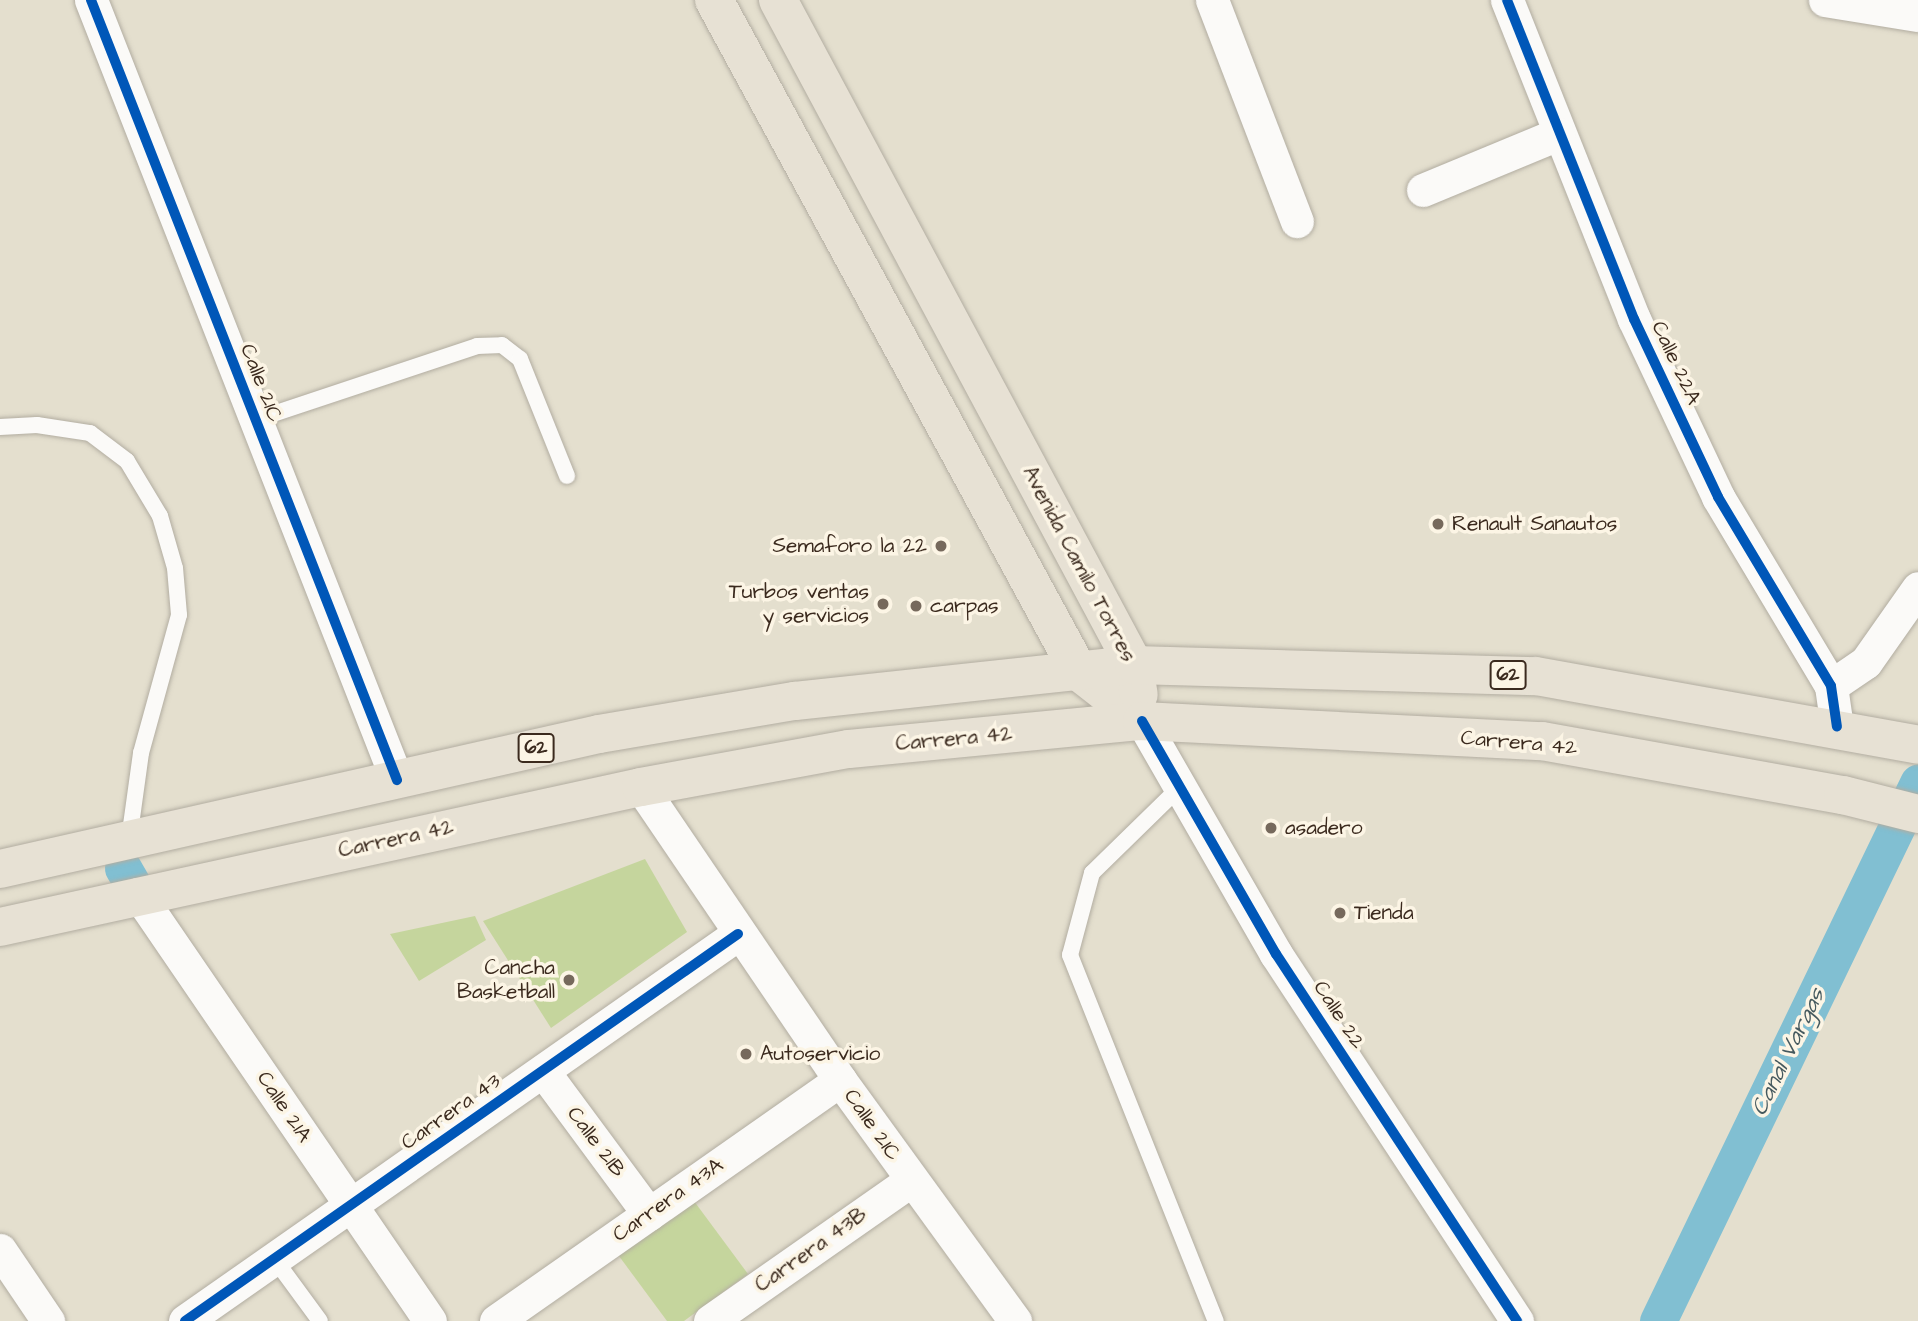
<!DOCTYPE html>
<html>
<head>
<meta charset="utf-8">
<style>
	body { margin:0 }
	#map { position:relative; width:1918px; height:1321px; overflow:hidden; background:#e4dfce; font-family:"Architects Daughter",sans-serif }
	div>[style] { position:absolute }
	.green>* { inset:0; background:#c5d59d }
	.canal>* { height:37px; margin:-18.5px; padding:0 18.5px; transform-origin:18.5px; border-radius:18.5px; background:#81bfd2 }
	.roads { filter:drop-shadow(0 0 2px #b2ada1) drop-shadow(0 0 2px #b2ada1) }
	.service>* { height:16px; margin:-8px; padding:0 8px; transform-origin:8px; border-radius:8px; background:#fbfaf8 }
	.minor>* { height:33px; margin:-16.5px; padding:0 16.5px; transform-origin:16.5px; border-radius:16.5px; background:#fbfaf8 }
	.primary>* { height:38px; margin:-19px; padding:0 19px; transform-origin:19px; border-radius:19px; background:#e7e1d4 }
	.trunk>* { height:38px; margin:-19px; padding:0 19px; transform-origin:19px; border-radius:19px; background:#e7e1d4 }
	.cycleway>* { height:10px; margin:-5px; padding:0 5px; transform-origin:5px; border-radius:5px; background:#0057b8 }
	.dots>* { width:19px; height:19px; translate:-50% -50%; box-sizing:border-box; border:4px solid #fcf5e5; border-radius:50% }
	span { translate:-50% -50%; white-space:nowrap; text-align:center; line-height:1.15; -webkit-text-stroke:7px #fcf5e5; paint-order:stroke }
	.shield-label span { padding:2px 5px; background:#fcf5e5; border:2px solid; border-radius:5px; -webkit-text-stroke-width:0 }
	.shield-label { font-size:19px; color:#3b2a1e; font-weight:700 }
	.street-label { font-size:21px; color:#3b2a1e }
	.poi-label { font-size:21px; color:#3b2a1e }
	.left { translate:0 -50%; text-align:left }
	.right { translate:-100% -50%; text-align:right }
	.water-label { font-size:23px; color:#45595e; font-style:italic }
</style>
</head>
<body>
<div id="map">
	<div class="green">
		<div style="clip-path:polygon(645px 859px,687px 932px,551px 1028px,483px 921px)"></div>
		<div style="clip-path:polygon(475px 916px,486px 940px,419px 981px,390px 934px)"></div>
		<div style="clip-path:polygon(691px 1197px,748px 1274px,684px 1321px,667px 1321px,616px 1252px)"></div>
	</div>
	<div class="canal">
		<div style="left:123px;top:868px;width:30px;rotate:60deg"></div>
		<div style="left:1658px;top:1321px;width:598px;rotate:-64.21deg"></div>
	</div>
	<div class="roads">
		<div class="service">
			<div style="left:255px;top:420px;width:234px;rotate:-18.4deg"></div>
			<div style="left:477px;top:346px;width:25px;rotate:-2deg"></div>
			<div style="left:502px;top:345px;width:23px;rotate:38deg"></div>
			<div style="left:520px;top:359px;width:126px;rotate:68.1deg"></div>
			<div style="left:0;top:427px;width:37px;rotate:-3deg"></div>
			<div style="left:37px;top:425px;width:54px;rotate:8.6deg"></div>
			<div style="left:90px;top:433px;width:46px;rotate:37.1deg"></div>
			<div style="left:127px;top:461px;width:64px;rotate:59deg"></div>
			<div style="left:160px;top:516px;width:54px;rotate:73.9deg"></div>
			<div style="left:175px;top:568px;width:47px;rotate:85.1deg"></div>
			<div style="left:179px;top:615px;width:143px;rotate:105.4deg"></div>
			<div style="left:141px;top:753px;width:88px;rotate:97.9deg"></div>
			<div style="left:1180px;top:787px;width:123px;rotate:135.7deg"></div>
			<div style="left:1092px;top:873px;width:85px;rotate:105deg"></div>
			<div style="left:1070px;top:955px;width:394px;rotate:68.3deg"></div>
			<div style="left:273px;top:1257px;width:79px;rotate:53.7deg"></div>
		</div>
		<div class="minor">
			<div style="left:91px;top:0;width:838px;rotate:68.58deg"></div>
			<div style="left:1212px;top:0;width:237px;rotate:69deg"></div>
			<div style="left:1507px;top:0;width:343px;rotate:68.3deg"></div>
			<div style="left:1634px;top:319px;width:197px;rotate:64.7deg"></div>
			<div style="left:1718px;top:497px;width:220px;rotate:59.1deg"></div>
			<div style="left:1831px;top:686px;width:41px;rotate:81.7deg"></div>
			<div style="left:1825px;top:0;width:94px;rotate:9.2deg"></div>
			<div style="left:1423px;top:190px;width:146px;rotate:-22.5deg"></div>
			<div style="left:1831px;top:686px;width:42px;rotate:-34.4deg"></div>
			<div style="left:1866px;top:662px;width:90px;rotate:-54.9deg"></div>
			<div style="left:1142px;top:721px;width:269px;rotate:60.1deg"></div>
			<div style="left:1276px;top:954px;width:439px;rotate:56.7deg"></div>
			<div style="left:641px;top:787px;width:354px;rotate:55.8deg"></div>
			<div style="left:840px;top:1080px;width:298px;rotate:54deg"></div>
			<div style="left:138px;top:894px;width:517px;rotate:55.63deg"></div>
			<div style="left:543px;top:1071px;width:178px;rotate:53.5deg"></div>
			<div style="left:0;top:1250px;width:86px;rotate:55.9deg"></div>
			<div style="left:185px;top:1321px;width:675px;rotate:-34.99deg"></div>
			<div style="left:496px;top:1321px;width:420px;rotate:-35deg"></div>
			<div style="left:710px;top:1321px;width:246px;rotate:-35deg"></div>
		</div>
		<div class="primary">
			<div style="left:714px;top:0;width:765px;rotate:61.49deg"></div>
			<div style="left:1079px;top:672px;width:80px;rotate:37.9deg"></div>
			<div style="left:778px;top:0;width:754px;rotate:61.84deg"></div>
			<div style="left:1134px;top:665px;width:30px;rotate:81deg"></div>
		</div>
		<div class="trunk">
			<div style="left:0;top:869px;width:614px;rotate:-12.7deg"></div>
			<div style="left:599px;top:734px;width:199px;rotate:-9.6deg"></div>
			<div style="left:795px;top:701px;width:341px;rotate:-6.1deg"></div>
			<div style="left:1134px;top:665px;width:402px;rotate:1.6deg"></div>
			<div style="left:1536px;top:676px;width:388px;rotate:10.2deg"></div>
			<div style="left:0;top:927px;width:656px;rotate:-12.32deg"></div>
			<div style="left:641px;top:787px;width:211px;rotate:-10.4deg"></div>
			<div style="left:849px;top:749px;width:294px;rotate:-5.5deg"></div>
			<div style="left:1142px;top:721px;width:400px;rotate:2.9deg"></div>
			<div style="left:1542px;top:741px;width:306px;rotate:10.2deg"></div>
			<div style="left:1843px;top:795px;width:77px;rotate:14.2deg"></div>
		</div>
	</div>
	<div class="cycleway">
		<div style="left:91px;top:0;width:838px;rotate:68.58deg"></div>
		<div style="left:1507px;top:0;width:343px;rotate:68.3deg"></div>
		<div style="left:1634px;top:319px;width:197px;rotate:64.7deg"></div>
		<div style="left:1718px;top:497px;width:220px;rotate:59.1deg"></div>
		<div style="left:1831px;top:686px;width:41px;rotate:81.7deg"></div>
		<div style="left:1142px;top:721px;width:269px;rotate:60.1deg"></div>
		<div style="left:1276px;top:954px;width:439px;rotate:56.7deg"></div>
		<div style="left:185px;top:1321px;width:675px;rotate:-34.99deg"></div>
	</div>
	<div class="dots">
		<div style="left:1438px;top:524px;background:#76695c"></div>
		<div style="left:941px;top:546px;background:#76695c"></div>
		<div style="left:883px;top:604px;background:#76695c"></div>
		<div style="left:916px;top:606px;background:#76695c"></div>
		<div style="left:1271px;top:828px;background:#76695c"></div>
		<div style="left:1340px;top:913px;background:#76695c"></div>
		<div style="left:569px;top:980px;background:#76695c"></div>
		<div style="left:746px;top:1054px;background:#76695c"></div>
	</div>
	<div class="shield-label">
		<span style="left:1508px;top:675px">62</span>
		<span style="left:536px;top:748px">62</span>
	</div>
	<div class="street-label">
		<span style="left:1676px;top:363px;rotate:65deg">Calle 22A</span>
		<span style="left:261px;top:383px;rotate:69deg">Calle 21C</span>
		<span style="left:1079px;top:564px;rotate:62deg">Avenida Camilo Torres</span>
		<span style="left:954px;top:739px;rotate:-5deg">Carrera 42</span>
		<span style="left:1519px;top:743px;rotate:5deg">Carrera 42</span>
		<span style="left:396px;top:839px;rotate:-12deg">Carrera 42</span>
		<span style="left:1339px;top:1015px;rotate:57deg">Calle 22</span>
		<span style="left:284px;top:1107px;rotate:56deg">Calle 21A</span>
		<span style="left:451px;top:1112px;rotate:-35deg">Carrera 43</span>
		<span style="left:872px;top:1125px;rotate:55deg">Calle 21C</span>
		<span style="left:596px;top:1142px;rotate:53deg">Calle 21B</span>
		<span style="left:668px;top:1200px;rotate:-35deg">Carrera 43A</span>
		<span style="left:811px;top:1250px;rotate:-35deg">Carrera 43B</span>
	</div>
	<div class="poi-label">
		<span class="left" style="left:1452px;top:524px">Renault Sanautos</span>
		<span class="right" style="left:927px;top:546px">Semaforo la 22</span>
		<span class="right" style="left:869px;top:604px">Turbos ventas<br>y servicios</span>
		<span class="left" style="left:930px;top:606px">carpas</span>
		<span class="left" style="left:1285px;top:828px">asadero</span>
		<span class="left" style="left:1354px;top:913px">Tienda</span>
		<span class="right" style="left:555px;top:980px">Cancha<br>Basketball</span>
		<span class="left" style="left:760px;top:1054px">Autoservicio</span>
	</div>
	<div class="water-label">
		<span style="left:1788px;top:1052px;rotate:-64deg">Canal Vargas</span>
	</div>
</div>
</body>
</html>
